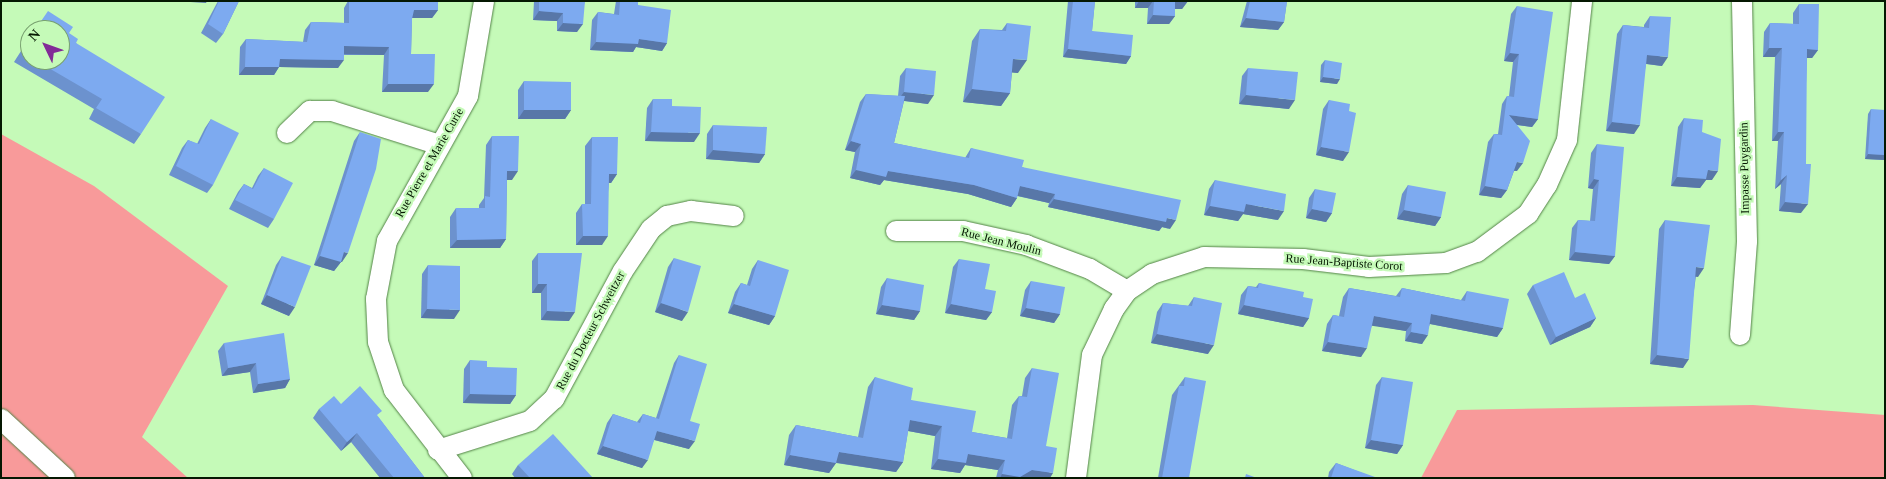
<!DOCTYPE html>
<html>
<head>
<meta charset="utf-8">
<style>
	body { margin:0 }
	#map { position:relative; width:1886px; height:479px; overflow:hidden; background:#c5fab8; font-family:"Times New Roman",serif }
	div>[style] { position:absolute }
	.forest>* { inset:0; background:#f89a9a }
	.roads { filter:drop-shadow(0 0 1px #538347) drop-shadow(0 0 1px #538347) }
	.minor>* { height:20px; margin:-10px; padding:0 10px; transform-origin:10px; border-radius:10px; background:#fff }
	.wall>* { inset:0; background:#6c92ce }
	.shaded-wall>* { inset:0; background:#5877a8 }
	.building>* { inset:0; background:#7daaf0 }
	span { translate:-50% -50%; white-space:nowrap; text-align:center; line-height:1.15; -webkit-text-stroke:4.5px #c5fab8; paint-order:stroke }
	.street-label { font-size:12px; color:#051802 }
	.frame { position:absolute; inset:0; border:2px solid #051802; pointer-events:none }
	.north { position:absolute; left:20px; top:20px; width:50px; height:50px; box-sizing:border-box; background:#c5fab8; border:1px solid #78a06f; border-radius:50%; rotate:312deg; font-size:14px; font-weight:700; line-height:20px; text-align:center; color:#051802 }
	.north::after { content:''; display:block; margin:auto; width:18px; height:22px; background:#822a97; clip-path:polygon(50% 0,100% 100%,50% 72%,0 100%) }
</style>
</head>
<body>
<div id="map">
	<div class="forest">
		<div style="clip-path:polygon(1px 134px,94px 186px,228px 286px,142px 437px,188px 478px,1px 478px)"></div>
		<div style="clip-path:polygon(1753px 405px,1885px 415px,1885px 478px,1421px 478px,1457px 410px)"></div>
	</div>
	<div class="roads">
		<div class="minor">
			<div style="left:287px;top:133px;width:32px;rotate:-44deg"></div>
			<div style="left:310px;top:111px;width:22px"></div>
			<div style="left:332px;top:111px;width:113px;rotate:17.5deg"></div>
			<div style="left:896px;top:231px;width:67px"></div>
			<div style="left:963px;top:231px;width:65px;rotate:12.5deg"></div>
			<div style="left:1026px;top:245px;width:68px;rotate:20.6deg"></div>
			<div style="left:1090px;top:269px;width:43px;rotate:30.7deg"></div>
			<div style="left:1740px;top:335px;width:94px;rotate:-85.7deg"></div>
			<div style="left:1747px;top:241px;width:240px;rotate:-91.2deg"></div>
			<div style="left:1px;top:419px;width:87px;rotate:42.7deg"></div>
			<div style="left:438px;top:450px;width:96px;rotate:-17.5deg"></div>
			<div style="left:530px;top:421px;width:33px;rotate:-43deg"></div>
			<div style="left:554px;top:399px;width:145px;rotate:-61.7deg"></div>
			<div style="left:623px;top:271px;width:50px;rotate:-56.3deg"></div>
			<div style="left:651px;top:229px;width:21px;rotate:-39deg"></div>
			<div style="left:667px;top:216px;width:25px;rotate:-12deg"></div>
			<div style="left:691px;top:211px;width:43px;rotate:6.6deg"></div>
			<div style="left:462px;top:478px;width:111px;rotate:-127.7deg"></div>
			<div style="left:394px;top:390px;width:51px;rotate:-108.4deg"></div>
			<div style="left:378px;top:342px;width:43px;rotate:-92.7deg"></div>
			<div style="left:376px;top:299px;width:59px;rotate:-79.3deg"></div>
			<div style="left:387px;top:241px;width:166px;rotate:-60.8deg"></div>
			<div style="left:468px;top:96px;width:96px;rotate:-80.4deg"></div>
			<div style="left:1076px;top:478px;width:124px;rotate:-82.6deg"></div>
			<div style="left:1092px;top:355px;width:51px;rotate:-64.4deg"></div>
			<div style="left:1114px;top:309px;width:22px;rotate:-54deg"></div>
			<div style="left:1127px;top:291px;width:30px;rotate:-34deg"></div>
			<div style="left:1152px;top:274px;width:55px;rotate:-18.1deg"></div>
			<div style="left:1204px;top:257px;width:99px;rotate:1.2deg"></div>
			<div style="left:1303px;top:259px;width:66px;rotate:6.9deg"></div>
			<div style="left:1369px;top:267px;width:77px;rotate:-3deg"></div>
			<div style="left:1446px;top:263px;width:33px;rotate:-20deg"></div>
			<div style="left:1477px;top:252px;width:64px;rotate:-36.7deg"></div>
			<div style="left:1528px;top:214px;width:35px;rotate:-57deg"></div>
			<div style="left:1547px;top:185px;width:49px;rotate:-66deg"></div>
			<div style="left:1567px;top:140px;width:140px;rotate:-83.8deg"></div>
		</div>
	</div>
	<div class="wall">
		<div style="clip-path:polygon(218px 1px,239px 1px,223px 34px,216px 43px,201px 33px)"></div>
		<div style="clip-path:polygon(348px 1px,438px 1px,438px 10px,432px 18px,412px 18px,411px 54px,428px 92px,382px 92px,384px 55px,344px 55px,338px 68px,279px 67px,274px 75px,239px 75px,240px 47px,246px 39px,303px 42px,305px 30px,311px 22px,344px 23px,344px 8px)"></div>
		<div style="clip-path:polygon(534px 1px,585px 1px,577px 32px,557px 31px,557px 21px,533px 20px)"></div>
		<div style="clip-path:polygon(616px 1px,638px 1px,638px 5px,667px 43px,662px 51px,636px 47px,633px 52px,590px 50px,592px 20px,598px 12px,614px 14px)"></div>
		<div style="clip-path:polygon(1068px 1px,1095px 1px,1092px 31px,1131px 56px,1126px 64px,1063px 57px)"></div>
		<div style="clip-path:polygon(1135px 1px,1188px 1px,1182px 9px,1175px 9px,1175px 16px,1169px 24px,1147px 24px,1148px 8px,1135px 8px)"></div>
		<div style="clip-path:polygon(1247px 1px,1287px 1px,1284px 22px,1278px 30px,1240px 27px)"></div>
		<div style="clip-path:polygon(1799px 4px,1818px 50px,1812px 58px,1807px 58px,1801px 213px,1779px 211px,1781px 184px,1775px 189px,1778px 141px,1772px 141px,1775px 57px,1763px 57px,1764px 32px,1770px 23px,1793px 24px,1793px 13px)"></div>
		<div style="clip-path:polygon(1517px 6px,1538px 119px,1532px 127px,1517px 125px,1517px 171px,1514px 171px,1507px 190px,1501px 198px,1479px 195px,1488px 142px,1494px 134px,1498px 134px,1502px 104px,1507px 96px,1509px 96px,1513px 62px,1504px 61px,1511px 14px)"></div>
		<div style="clip-path:polygon(1650px 16px,1662px 66px,1646px 64px,1634px 134px,1606px 131px,1617px 34px,1623px 25px,1644px 27px,1644px 25px)"></div>
		<div style="clip-path:polygon(1007px 23px,1018px 73px,1012px 72px,1010px 93px,1001px 106px,963px 102px,972px 41px,980px 29px,1002px 30px)"></div>
		<div style="clip-path:polygon(30px 37px,30px 60px,60px 60px,76px 43px,141px 134px,134px 144px,89px 119px,94px 109px,14px 62px)"></div>
		<div style="clip-path:polygon(1325px 60px,1337px 84px,1320px 82px,1321px 65px)"></div>
		<div style="clip-path:polygon(906px 68px,928px 104px,904px 101px,894px 143px,965px 158px,971px 148px,1022px 167px,1170px 229px,1162px 227px,1159px 231px,1048px 207px,1049px 203px,1017px 196px,1017px 198px,1011px 207px,968px 194px,884px 180px,880px 185px,850px 178px,855px 152px,845px 150px,860px 102px,866px 94px,898px 96px,900px 76px)"></div>
		<div style="clip-path:polygon(1248px 68px,1289px 109px,1239px 104px,1242px 76px)"></div>
		<div style="clip-path:polygon(524px 81px,571px 110px,565px 119px,518px 119px,518px 90px)"></div>
		<div style="clip-path:polygon(653px 99px,672px 106px,694px 142px,645px 141px,647px 108px)"></div>
		<div style="clip-path:polygon(1329px 100px,1349px 111px,1343px 161px,1316px 155px,1323px 109px)"></div>
		<div style="clip-path:polygon(1871px 109px,1885px 160px,1865px 159px,1868px 114px)"></div>
		<div style="clip-path:polygon(1684px 118px,1702px 132px,1712px 180px,1706px 180px,1700px 188px,1671px 186px,1678px 127px)"></div>
		<div style="clip-path:polygon(211px 119px,213px 185px,207px 193px,169px 175px,182px 148px,188px 140px,197px 144px,205px 128px)"></div>
		<div style="clip-path:polygon(713px 125px,765px 154px,759px 163px,706px 159px,707px 134px)"></div>
		<div style="clip-path:polygon(360px 132px,342px 262px,341px 262px,334px 271px,314px 265px,354px 141px)"></div>
		<div style="clip-path:polygon(492px 136px,512px 180px,507px 180px,506px 239px,500px 248px,450px 248px,450px 217px,456px 208px,479px 208px,479px 205px,484px 198px,486px 145px)"></div>
		<div style="clip-path:polygon(592px 137px,617px 174px,611px 183px,609px 183px,602px 245px,576px 245px,576px 213px,582px 204px,585px 204px,585px 146px)"></div>
		<div style="clip-path:polygon(1597px 144px,1615px 256px,1609px 264px,1569px 260px,1572px 228px,1578px 220px,1590px 221px,1593px 189px,1588px 188px,1591px 153px)"></div>
		<div style="clip-path:polygon(264px 168px,274px 219px,268px 228px,229px 209px,238px 192px,244px 184px,252px 188px,258px 176px)"></div>
		<div style="clip-path:polygon(1215px 180px,1278px 220px,1243px 214px,1238px 221px,1204px 215px,1209px 189px)"></div>
		<div style="clip-path:polygon(1408px 185px,1441px 217px,1435px 226px,1397px 219px,1402px 194px)"></div>
		<div style="clip-path:polygon(1315px 189px,1332px 213px,1326px 222px,1306px 218px,1309px 198px)"></div>
		<div style="clip-path:polygon(1665px 220px,1698px 277px,1696px 276px,1683px 368px,1650px 364px,1659px 229px)"></div>
		<div style="clip-path:polygon(538px 253px,569px 321px,541px 320px,541px 293px,532px 293px,532px 261px)"></div>
		<div style="clip-path:polygon(282px 256px,289px 316px,261px 304px,276px 265px)"></div>
		<div style="clip-path:polygon(674px 258px,682px 321px,655px 312px,668px 267px)"></div>
		<div style="clip-path:polygon(959px 259px,985px 289px,992px 312px,986px 320px,945px 313px,953px 267px)"></div>
		<div style="clip-path:polygon(758px 260px,775px 316px,769px 325px,728px 313px,735px 292px,741px 283px,747px 285px,752px 269px)"></div>
		<div style="clip-path:polygon(428px 265px,454px 319px,421px 318px,422px 274px)"></div>
		<div style="clip-path:polygon(887px 278px,920px 311px,914px 320px,876px 314px,881px 287px)"></div>
		<div style="clip-path:polygon(1031px 281px,1060px 314px,1054px 323px,1020px 316px,1025px 290px)"></div>
		<div style="clip-path:polygon(1259px 283px,1303px 297px,1309px 318px,1303px 327px,1238px 314px,1241px 295px,1248px 286px,1256px 287px)"></div>
		<div style="clip-path:polygon(1533px 285px,1575px 298px,1596px 318px,1590px 327px,1550px 345px,1527px 294px)"></div>
		<div style="clip-path:polygon(1349px 288px,1396px 296px,1402px 288px,1461px 300px,1467px 291px,1503px 328px,1497px 337px,1430px 324px,1422px 344px,1405px 341px,1406px 331px,1372px 325px,1361px 357px,1322px 351px,1327px 324px,1333px 315px,1339px 316px,1343px 297px)"></div>
		<div style="clip-path:polygon(1194px 297px,1208px 354px,1151px 343px,1157px 312px,1163px 303px,1188px 306px)"></div>
		<div style="clip-path:polygon(224px 343px,290px 379px,285px 388px,253px 393px,250px 372px,222px 376px,218px 351px)"></div>
		<div style="clip-path:polygon(679px 355px,690px 421px,689px 449px,654px 440px,642px 468px,597px 454px,607px 423px,613px 414px,637px 422px,643px 414px,656px 418px,674px 363px)"></div>
		<div style="clip-path:polygon(470px 360px,487px 367px,516px 395px,510px 404px,463px 403px,464px 369px)"></div>
		<div style="clip-path:polygon(1032px 368px,1046px 446px,1050px 478px,996px 478px,998px 470px,965px 465px,960px 473px,931px 469px,935px 436px,908px 431px,903px 462px,896px 472px,836px 463px,829px 473px,784px 465px,789px 435px,796px 425px,858px 437px,868px 387px,875px 377px,911px 400px,972px 432px,1007px 438px,1012px 405px,1019px 396px,1022px 396px,1025px 378px)"></div>
		<div style="clip-path:polygon(1185px 377px,1189px 478px,1158px 478px,1172px 395px)"></div>
		<div style="clip-path:polygon(1382px 377px,1403px 445px,1397px 454px,1365px 448px,1376px 385px)"></div>
		<div style="clip-path:polygon(341px 404px,378px 417px,425px 478px,380px 478px,351px 442px,341px 451px,313px 418px,319px 409px)"></div>
		<div style="clip-path:polygon(1336px 463px,1375px 478px,1328px 478px,1329px 472px)"></div>
		<div style="clip-path:polygon(518px 465px,593px 478px,515px 478px,512px 474px)"></div>
	</div>
	<div class="shaded-wall">
		<div style="clip-path:polygon(175px 1px,207px 1px,206px 3px)"></div>
		<div style="clip-path:polygon(1139px 1px,1153px 1px,1148px 8px,1135px 8px)"></div>
		<div style="clip-path:polygon(1174px 1px,1188px 1px,1182px 9px,1169px 9px)"></div>
		<div style="clip-path:polygon(414px 10px,438px 10px,432px 18px,409px 18px)"></div>
		<div style="clip-path:polygon(539px 11px,563px 13px,557px 21px,533px 20px)"></div>
		<div style="clip-path:polygon(1153px 15px,1175px 16px,1169px 24px,1147px 24px)"></div>
		<div style="clip-path:polygon(1246px 18px,1284px 22px,1278px 30px,1240px 27px)"></div>
		<div style="clip-path:polygon(563px 23px,583px 24px,577px 32px,557px 31px)"></div>
		<div style="clip-path:polygon(639px 39px,667px 43px,662px 51px,636px 47px,633px 52px,590px 50px,596px 42px)"></div>
		<div style="clip-path:polygon(344px 46px,389px 47px,384px 55px,339px 54px)"></div>
		<div style="clip-path:polygon(1769px 48px,1782px 48px,1775px 57px,1763px 57px)"></div>
		<div style="clip-path:polygon(1068px 49px,1131px 56px,1126px 64px,1063px 57px)"></div>
		<div style="clip-path:polygon(1807px 49px,1818px 50px,1812px 58px,1800px 58px)"></div>
		<div style="clip-path:polygon(1510px 53px,1519px 54px,1513px 62px,1504px 61px)"></div>
		<div style="clip-path:polygon(1647px 55px,1668px 57px,1662px 66px,1640px 63px)"></div>
		<div style="clip-path:polygon(280px 59px,344px 60px,338px 68px,279px 67px,274px 75px,239px 75px,245px 67px)"></div>
		<div style="clip-path:polygon(1013px 59px,1027px 60px,1018px 73px,1004px 72px)"></div>
		<div style="clip-path:polygon(1323px 77px,1340px 79px,1337px 84px,1320px 82px)"></div>
		<div style="clip-path:polygon(388px 84px,434px 84px,428px 92px,382px 92px)"></div>
		<div style="clip-path:polygon(972px 89px,1010px 93px,1001px 106px,963px 102px)"></div>
		<div style="clip-path:polygon(904px 92px,934px 95px,928px 104px,898px 100px)"></div>
		<div style="clip-path:polygon(1246px 95px,1295px 100px,1289px 109px,1239px 104px)"></div>
		<div style="clip-path:polygon(524px 110px,571px 110px,565px 119px,518px 119px)"></div>
		<div style="clip-path:polygon(1509px 115px,1538px 119px,1532px 127px,1504px 123px)"></div>
		<div style="clip-path:polygon(1612px 122px,1640px 125px,1634px 134px,1606px 131px)"></div>
		<div style="clip-path:polygon(651px 132px,700px 133px,694px 142px,645px 141px)"></div>
		<div style="clip-path:polygon(1778px 132px,1784px 132px,1778px 141px,1772px 141px)"></div>
		<div style="clip-path:polygon(851px 141px,861px 144px,855px 152px,845px 150px)"></div>
		<div style="clip-path:polygon(1321px 147px,1349px 152px,1343px 161px,1316px 155px)"></div>
		<div style="clip-path:polygon(713px 150px,765px 154px,759px 163px,706px 159px)"></div>
		<div style="clip-path:polygon(1868px 154px,1885px 155px,1885px 160px,1865px 159px)"></div>
		<div style="clip-path:polygon(1517px 162px,1523px 163px,1517px 171px,1511px 170px)"></div>
		<div style="clip-path:polygon(856px 170px,888px 171px,974px 185px,1017px 198px,1011px 207px,968px 194px,884px 180px,880px 185px,850px 178px)"></div>
		<div style="clip-path:polygon(1708px 170px,1718px 171px,1712px 180px,1706px 180px,1700px 188px,1671px 186px,1677px 177px)"></div>
		<div style="clip-path:polygon(507px 171px,518px 171px,512px 180px,501px 180px)"></div>
		<div style="clip-path:polygon(609px 174px,617px 174px,611px 183px,602px 183px)"></div>
		<div style="clip-path:polygon(1787px 175px,1781px 184px,1775px 189px,1781px 180px)"></div>
		<div style="clip-path:polygon(1594px 179px,1599px 180px,1593px 189px,1588px 188px)"></div>
		<div style="clip-path:polygon(1020px 186px,1055px 194px,1049px 203px,1014px 195px)"></div>
		<div style="clip-path:polygon(1485px 186px,1507px 190px,1501px 198px,1479px 195px)"></div>
		<div style="clip-path:polygon(1054px 199px,1167px 218px,1176px 220px,1170px 229px,1162px 227px,1159px 231px,1048px 207px)"></div>
		<div style="clip-path:polygon(1785px 202px,1808px 204px,1801px 213px,1779px 211px)"></div>
		<div style="clip-path:polygon(1246px 204px,1284px 211px,1278px 220px,1243px 214px,1238px 221px,1204px 215px,1210px 206px)"></div>
		<div style="clip-path:polygon(1312px 209px,1332px 213px,1326px 222px,1306px 218px)"></div>
		<div style="clip-path:polygon(1404px 210px,1441px 217px,1435px 226px,1397px 219px)"></div>
		<div style="clip-path:polygon(583px 236px,608px 236px,602px 245px,576px 245px)"></div>
		<div style="clip-path:polygon(506px 239px,500px 248px,450px 248px,457px 240px)"></div>
		<div style="clip-path:polygon(344px 252px,348px 253px,342px 262px,341px 262px,334px 271px,314px 265px,320px 256px)"></div>
		<div style="clip-path:polygon(1575px 252px,1615px 256px,1609px 264px,1569px 260px)"></div>
		<div style="clip-path:polygon(1696px 267px,1704px 268px,1698px 277px,1690px 276px)"></div>
		<div style="clip-path:polygon(538px 284px,547px 284px,541px 293px,532px 293px)"></div>
		<div style="clip-path:polygon(267px 295px,295px 307px,289px 316px,261px 304px)"></div>
		<div style="clip-path:polygon(661px 303px,688px 312px,682px 321px,655px 312px)"></div>
		<div style="clip-path:polygon(734px 304px,775px 316px,769px 325px,728px 313px)"></div>
		<div style="clip-path:polygon(951px 304px,992px 312px,986px 320px,945px 313px)"></div>
		<div style="clip-path:polygon(882px 305px,920px 311px,914px 320px,876px 314px)"></div>
		<div style="clip-path:polygon(1244px 305px,1309px 318px,1303px 327px,1238px 314px)"></div>
		<div style="clip-path:polygon(1026px 308px,1060px 314px,1054px 323px,1020px 316px)"></div>
		<div style="clip-path:polygon(427px 309px,460px 310px,454px 319px,421px 318px)"></div>
		<div style="clip-path:polygon(547px 311px,575px 312px,569px 321px,541px 320px)"></div>
		<div style="clip-path:polygon(1431px 314px,1503px 328px,1497px 337px,1425px 323px)"></div>
		<div style="clip-path:polygon(1374px 316px,1412px 323px,1406px 331px,1367px 325px)"></div>
		<div style="clip-path:polygon(1596px 318px,1590px 327px,1550px 345px,1556px 337px)"></div>
		<div style="clip-path:polygon(1411px 332px,1428px 335px,1422px 344px,1405px 341px)"></div>
		<div style="clip-path:polygon(1157px 334px,1214px 345px,1208px 354px,1151px 343px)"></div>
		<div style="clip-path:polygon(1328px 342px,1367px 348px,1361px 357px,1322px 351px)"></div>
		<div style="clip-path:polygon(1657px 355px,1689px 359px,1683px 368px,1650px 364px)"></div>
		<div style="clip-path:polygon(256px 363px,250px 372px,222px 376px,228px 368px)"></div>
		<div style="clip-path:polygon(290px 379px,285px 388px,253px 393px,258px 384px)"></div>
		<div style="clip-path:polygon(470px 394px,516px 395px,510px 404px,463px 403px)"></div>
		<div style="clip-path:polygon(910px 420px,942px 426px,935px 436px,903px 430px)"></div>
		<div style="clip-path:polygon(657px 431px,695px 441px,689px 449px,651px 439px)"></div>
		<div style="clip-path:polygon(357px 433px,351px 442px,341px 451px,347px 442px)"></div>
		<div style="clip-path:polygon(1371px 440px,1403px 445px,1397px 454px,1365px 448px)"></div>
		<div style="clip-path:polygon(603px 446px,648px 460px,642px 468px,597px 454px)"></div>
		<div style="clip-path:polygon(839px 452px,903px 462px,896px 472px,832px 462px)"></div>
		<div style="clip-path:polygon(968px 454px,1005px 460px,998px 470px,965px 465px,960px 473px,931px 469px,938px 459px)"></div>
		<div style="clip-path:polygon(790px 455px,836px 463px,829px 473px,784px 465px)"></div>
		<div style="clip-path:polygon(1032px 470px,1053px 473px,1050px 478px,1000px 478px,1002px 474px)"></div>
	</div>
	<div class="building">
		<div style="clip-path:polygon(219px 1px,239px 1px,223px 34px,208px 24px)"></div>
		<div style="clip-path:polygon(349px 1px,438px 1px,438px 10px,414px 10px,412px 19px,411px 54px,435px 54px,434px 84px,388px 84px,389px 47px,344px 46px,344px 60px,280px 59px,279px 67px,245px 67px,246px 39px,307px 42px,311px 22px,349px 23px)"></div>
		<div style="clip-path:polygon(539px 1px,585px 1px,583px 24px,563px 23px,563px 13px,539px 11px)"></div>
		<div style="clip-path:polygon(620px 1px,638px 1px,638px 5px,671px 10px,667px 43px,639px 39px,638px 44px,596px 42px,598px 12px,619px 15px)"></div>
		<div style="clip-path:polygon(1073px 1px,1095px 1px,1092px 31px,1133px 35px,1131px 56px,1068px 49px)"></div>
		<div style="clip-path:polygon(1154px 1px,1175px 1px,1175px 16px,1153px 15px)"></div>
		<div style="clip-path:polygon(1250px 1px,1287px 1px,1284px 22px,1246px 18px)"></div>
		<div style="clip-path:polygon(1799px 4px,1819px 4px,1818px 50px,1807px 49px,1806px 164px,1811px 164px,1808px 204px,1785px 202px,1787px 175px,1781px 180px,1784px 132px,1778px 132px,1782px 48px,1769px 48px,1770px 23px,1799px 24px)"></div>
		<div style="clip-path:polygon(1517px 6px,1553px 12px,1538px 119px,1509px 115px,1530px 141px,1523px 163px,1517px 162px,1507px 190px,1485px 186px,1494px 134px,1502px 135px,1507px 96px,1514px 97px,1519px 54px,1510px 53px)"></div>
		<div style="clip-path:polygon(48px 11px,73px 27px,69px 33px,78px 39px,76px 43px,165px 97px,141px 134px,96px 108px,102px 99px,35px 60px,60px 60px,60px 30px,35px 30px)"></div>
		<div style="clip-path:polygon(1650px 16px,1671px 17px,1668px 57px,1647px 55px,1640px 125px,1612px 122px,1623px 25px,1649px 28px)"></div>
		<div style="clip-path:polygon(1007px 23px,1031px 26px,1027px 60px,1013px 59px,1010px 93px,972px 89px,980px 29px,1006px 31px)"></div>
		<div style="clip-path:polygon(30px 38px,30px 57px,21px 52px)"></div>
		<div style="clip-path:polygon(1325px 60px,1342px 63px,1340px 79px,1323px 77px)"></div>
		<div style="clip-path:polygon(906px 68px,936px 71px,934px 95px,904px 92px)"></div>
		<div style="clip-path:polygon(1248px 68px,1298px 72px,1295px 100px,1246px 95px)"></div>
		<div style="clip-path:polygon(524px 81px,571px 82px,571px 110px,524px 110px)"></div>
		<div style="clip-path:polygon(866px 94px,905px 96px,894px 143px,969px 158px,971px 148px,1024px 160px,1022px 167px,1181px 200px,1176px 220px,1167px 218px,1166px 222px,1054px 199px,1055px 194px,1020px 186px,1017px 198px,974px 185px,888px 171px,886px 177px,856px 170px,861px 144px,851px 141px)"></div>
		<div style="clip-path:polygon(653px 99px,672px 99px,672px 106px,701px 107px,700px 133px,651px 132px)"></div>
		<div style="clip-path:polygon(1329px 100px,1350px 104px,1349px 111px,1356px 113px,1349px 152px,1321px 147px)"></div>
		<div style="clip-path:polygon(1871px 109px,1885px 110px,1885px 155px,1868px 154px)"></div>
		<div style="clip-path:polygon(1684px 118px,1703px 120px,1702px 132px,1721px 139px,1718px 171px,1708px 170px,1706px 179px,1677px 177px)"></div>
		<div style="clip-path:polygon(211px 119px,239px 133px,213px 185px,176px 166px,188px 140px,199px 144px)"></div>
		<div style="clip-path:polygon(713px 125px,767px 127px,765px 154px,713px 150px)"></div>
		<div style="clip-path:polygon(360px 132px,381px 139px,376px 169px,348px 253px,344px 252px,341px 262px,320px 256px)"></div>
		<div style="clip-path:polygon(492px 136px,519px 136px,518px 171px,507px 171px,506px 239px,457px 240px,456px 208px,485px 208px,485px 196px,490px 197px)"></div>
		<div style="clip-path:polygon(592px 137px,618px 137px,617px 174px,609px 174px,608px 236px,583px 236px,582px 204px,591px 204px)"></div>
		<div style="clip-path:polygon(1597px 144px,1624px 147px,1615px 256px,1575px 252px,1578px 220px,1595px 221px,1599px 180px,1594px 179px)"></div>
		<div style="clip-path:polygon(264px 168px,293px 183px,274px 219px,235px 200px,244px 184px,253px 189px)"></div>
		<div style="clip-path:polygon(1215px 180px,1286px 194px,1284px 211px,1246px 204px,1244px 212px,1210px 206px)"></div>
		<div style="clip-path:polygon(1408px 185px,1446px 192px,1441px 217px,1404px 210px)"></div>
		<div style="clip-path:polygon(1315px 189px,1336px 193px,1332px 213px,1312px 209px)"></div>
		<div style="clip-path:polygon(1665px 220px,1710px 225px,1704px 268px,1696px 267px,1689px 359px,1657px 355px)"></div>
		<div style="clip-path:polygon(538px 253px,582px 253px,575px 312px,547px 311px,547px 284px,538px 284px)"></div>
		<div style="clip-path:polygon(282px 256px,311px 266px,295px 307px,267px 295px)"></div>
		<div style="clip-path:polygon(674px 258px,701px 266px,688px 312px,661px 303px)"></div>
		<div style="clip-path:polygon(959px 259px,990px 264px,985px 289px,996px 291px,992px 312px,951px 304px)"></div>
		<div style="clip-path:polygon(758px 260px,789px 270px,775px 316px,734px 304px,741px 283px,750px 286px)"></div>
		<div style="clip-path:polygon(428px 265px,460px 266px,460px 310px,427px 309px)"></div>
		<div style="clip-path:polygon(1564px 272px,1575px 298px,1585px 293px,1596px 318px,1556px 337px,1533px 285px)"></div>
		<div style="clip-path:polygon(887px 278px,924px 285px,920px 311px,882px 305px)"></div>
		<div style="clip-path:polygon(1031px 281px,1065px 287px,1060px 314px,1026px 308px)"></div>
		<div style="clip-path:polygon(1259px 283px,1304px 292px,1303px 297px,1313px 299px,1309px 318px,1244px 305px,1248px 286px,1258px 288px)"></div>
		<div style="clip-path:polygon(1349px 288px,1400px 297px,1402px 288px,1465px 301px,1467px 291px,1509px 299px,1503px 328px,1431px 314px,1428px 335px,1411px 332px,1412px 323px,1374px 316px,1367px 348px,1328px 342px,1333px 315px,1344px 317px)"></div>
		<div style="clip-path:polygon(1194px 297px,1222px 303px,1214px 345px,1157px 334px,1163px 303px,1192px 306px)"></div>
		<div style="clip-path:polygon(284px 333px,290px 379px,258px 384px,256px 363px,228px 368px,224px 343px)"></div>
		<div style="clip-path:polygon(679px 355px,707px 364px,690px 421px,700px 424px,695px 441px,657px 431px,648px 460px,603px 446px,613px 414px,640px 423px,643px 414px,659px 419px)"></div>
		<div style="clip-path:polygon(470px 360px,487px 361px,487px 367px,517px 368px,516px 395px,470px 394px)"></div>
		<div style="clip-path:polygon(1032px 368px,1059px 373px,1046px 446px,1057px 448px,1053px 473px,1032px 470px,1020px 477px,1002px 474px,1005px 460px,968px 454px,966px 463px,938px 459px,942px 426px,910px 420px,903px 462px,839px 452px,836px 463px,790px 455px,796px 425px,863px 438px,875px 377px,913px 388px,911px 400px,976px 411px,972px 432px,1012px 439px,1019px 396px,1027px 397px)"></div>
		<div style="clip-path:polygon(1185px 377px,1206px 381px,1189px 478px,1162px 478px,1179px 386px,1184px 386px)"></div>
		<div style="clip-path:polygon(1382px 377px,1413px 382px,1403px 445px,1371px 440px)"></div>
		<div style="clip-path:polygon(360px 386px,382px 411px,377px 415px,425px 478px,394px 478px,357px 433px,347px 442px,319px 409px,334px 396px,341px 404px)"></div>
		<div style="clip-path:polygon(553px 434px,593px 478px,530px 478px,518px 465px)"></div>
		<div style="clip-path:polygon(1336px 463px,1375px 477px,1375px 478px,1331px 478px)"></div>
		<div style="clip-path:polygon(1246px 474px,1257px 478px,1245px 478px)"></div>
	</div>
	<div class="street-label">
		<span style="left:430px;top:163px;rotate:-60deg">Rue Pierre et Marie Curie</span>
		<span style="left:1745px;top:168px;rotate:-91deg">Impasse Puygardin</span>
		<span style="left:1001px;top:242px;rotate:14deg">Rue Jean Moulin</span>
		<span style="left:1344px;top:263px;rotate:4deg">Rue Jean-Baptiste Corot</span>
		<span style="left:591px;top:331px;rotate:-62deg">Rue du Docteur Schweitzer</span>
	</div>
	<div class="frame"></div>
	<div class="north">N</div>
</div>
</body>
</html>
